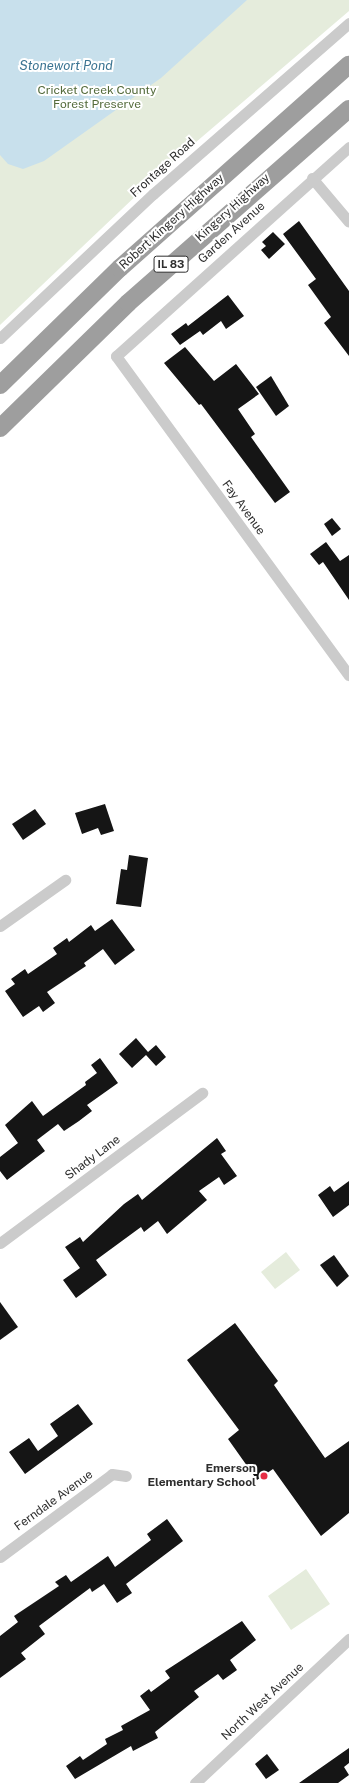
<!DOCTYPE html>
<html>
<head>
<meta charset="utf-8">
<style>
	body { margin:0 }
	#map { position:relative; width:349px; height:1783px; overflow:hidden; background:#fff; font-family:"Public Sans",sans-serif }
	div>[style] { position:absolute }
	.green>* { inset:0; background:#e5ecdc }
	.water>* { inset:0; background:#c8e0ec }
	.building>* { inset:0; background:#151515 }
	.minor>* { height:11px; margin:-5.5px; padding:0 5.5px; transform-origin:5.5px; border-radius:5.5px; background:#cbcbcb }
	.trunk>* { height:18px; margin:-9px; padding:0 9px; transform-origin:9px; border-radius:9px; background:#9e9e9e }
	.dots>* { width:11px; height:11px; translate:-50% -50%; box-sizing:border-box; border:2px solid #fff; border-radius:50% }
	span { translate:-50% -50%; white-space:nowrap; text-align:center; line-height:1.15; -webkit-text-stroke:4px #fff; paint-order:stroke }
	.shield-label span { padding:1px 3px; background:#fff; border:1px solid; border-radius:3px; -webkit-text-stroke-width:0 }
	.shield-label { font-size:11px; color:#2e2e2e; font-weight:700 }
	.park-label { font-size:12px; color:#546b3b }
	.street-label { font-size:12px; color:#2e2e2e }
	.poi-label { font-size:12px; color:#2e2e2e; font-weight:700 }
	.right { translate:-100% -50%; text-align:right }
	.water-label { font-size:13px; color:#3b7492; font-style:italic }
</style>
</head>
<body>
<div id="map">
	<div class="green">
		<div style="clip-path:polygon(0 0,349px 0,349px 11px,161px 172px,0 325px)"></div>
		<div style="clip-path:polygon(286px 1252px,300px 1270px,275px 1289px,261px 1272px)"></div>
		<div style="clip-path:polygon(306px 1569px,330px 1604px,291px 1630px,268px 1596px)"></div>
	</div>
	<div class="water">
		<div style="clip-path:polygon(0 0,247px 0,161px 78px,44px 161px,23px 169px,8px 164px,0 155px)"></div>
	</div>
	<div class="building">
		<div style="clip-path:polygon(299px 221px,349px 291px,349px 356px,324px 323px,331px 317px,308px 285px,316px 279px,283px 234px)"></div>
		<div style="clip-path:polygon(273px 232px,285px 244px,269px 259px,261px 250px,266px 246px,262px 242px)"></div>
		<div style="clip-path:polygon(228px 295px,244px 316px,226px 329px,221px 321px,203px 335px,200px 331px,180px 345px,171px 334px,186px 323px,188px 326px)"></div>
		<div style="clip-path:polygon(185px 347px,214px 381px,236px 364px,259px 394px,238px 409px,255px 434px,251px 437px,290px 492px,275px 503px,201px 404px,199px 405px,164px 363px)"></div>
		<div style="clip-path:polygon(271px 376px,289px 406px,276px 416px,256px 387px)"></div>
		<div style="clip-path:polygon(332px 518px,341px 529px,332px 536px,324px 524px)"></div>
		<div style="clip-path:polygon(326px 542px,340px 561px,349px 555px,349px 600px,323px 562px,319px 565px,310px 554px)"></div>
		<div style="clip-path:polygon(105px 804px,114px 831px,101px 835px,98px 828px,82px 834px,75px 813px)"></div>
		<div style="clip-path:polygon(35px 809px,46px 824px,23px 840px,12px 824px)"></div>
		<div style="clip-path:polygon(129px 855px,148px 858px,141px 907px,116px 904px,121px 869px,127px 870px)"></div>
		<div style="clip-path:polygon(112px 919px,135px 950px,115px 965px,103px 949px,84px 963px,86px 966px,47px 992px,55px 1003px,43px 1012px,39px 1006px,23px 1017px,5px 991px,15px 984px,11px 979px,25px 969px,28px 974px,57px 954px,53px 948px,67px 938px,69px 942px,91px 925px,95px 931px)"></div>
		<div style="clip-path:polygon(136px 1038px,148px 1052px,156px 1045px,166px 1057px,156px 1066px,146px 1055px,132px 1068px,119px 1054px)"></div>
		<div style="clip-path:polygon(100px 1058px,118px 1083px,87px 1105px,92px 1111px,79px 1121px,64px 1131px,58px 1124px,37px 1140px,45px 1151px,7px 1180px,0 1171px,0 1157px,18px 1143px,5px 1125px,32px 1101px,43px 1116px,86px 1085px,85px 1082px,97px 1073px,91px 1065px)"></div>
		<div style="clip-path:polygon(217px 1138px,226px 1151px,221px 1154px,237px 1176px,224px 1185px,219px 1177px,199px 1191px,207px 1200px,167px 1234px,158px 1221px,144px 1232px,141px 1227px,96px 1260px,107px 1275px,76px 1298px,63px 1280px,80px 1268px,65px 1247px,80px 1237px,83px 1242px,124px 1204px,138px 1194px,142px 1200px)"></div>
		<div style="clip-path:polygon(349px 1181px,349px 1205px,333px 1217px,318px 1195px,330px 1186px,334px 1192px)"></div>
		<div style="clip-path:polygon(334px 1255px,349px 1276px,337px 1287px,320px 1265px)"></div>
		<div style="clip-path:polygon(0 1302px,18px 1327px,0 1340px)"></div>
		<div style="clip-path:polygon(235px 1323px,278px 1381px,274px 1385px,325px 1458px,349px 1441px,349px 1513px,321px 1536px,273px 1469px,257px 1480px,228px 1439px,239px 1430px,187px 1360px)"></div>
		<div style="clip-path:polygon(78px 1404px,93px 1424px,25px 1474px,9px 1452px,29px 1438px,38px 1451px,58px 1436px,50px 1424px)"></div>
		<div style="clip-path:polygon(167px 1519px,183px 1541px,126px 1584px,132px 1593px,117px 1603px,104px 1584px,92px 1592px,90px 1588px,39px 1626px,45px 1634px,21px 1653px,26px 1659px,0 1678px,0 1636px,18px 1622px,14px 1616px,59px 1586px,55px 1582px,66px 1575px,71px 1582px,108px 1556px,115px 1567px,151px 1540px,147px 1534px)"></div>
		<div style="clip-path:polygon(242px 1621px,256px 1640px,230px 1660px,237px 1670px,223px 1680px,218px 1674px,194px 1691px,199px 1697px,155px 1732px,158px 1738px,133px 1751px,131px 1746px,75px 1779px,66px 1766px,80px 1756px,83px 1760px,107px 1744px,105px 1739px,123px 1730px,121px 1726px,150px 1710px,140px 1696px,149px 1689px,151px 1692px,170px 1678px,165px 1671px)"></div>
		<div style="clip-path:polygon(349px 1748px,349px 1763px,344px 1767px,349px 1775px,338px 1783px,299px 1783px)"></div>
		<div style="clip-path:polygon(267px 1754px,279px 1770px,266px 1779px,255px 1764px)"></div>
	</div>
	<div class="minor">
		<div style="left:349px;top:147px;width:313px;rotate:138.1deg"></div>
		<div style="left:116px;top:356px;width:395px;rotate:53.9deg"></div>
		<div style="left:312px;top:178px;width:57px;rotate:49.9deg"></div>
		<div style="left:0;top:338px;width:210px;rotate:-43.3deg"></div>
		<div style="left:153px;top:194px;width:260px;rotate:-41.1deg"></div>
		<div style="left:0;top:926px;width:80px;rotate:-35.3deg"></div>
		<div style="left:0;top:1243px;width:252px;rotate:-36.6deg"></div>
		<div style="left:0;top:1557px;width:139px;rotate:-36.5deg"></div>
		<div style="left:112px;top:1474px;width:14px;rotate:8deg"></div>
		<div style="left:195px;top:1783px;width:211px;rotate:-43.1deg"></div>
	</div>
	<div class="trunk">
		<div style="left:0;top:385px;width:168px;rotate:-44.3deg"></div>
		<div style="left:120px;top:268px;width:306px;rotate:-41.6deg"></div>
		<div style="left:0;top:428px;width:179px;rotate:-44.3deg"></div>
		<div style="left:128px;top:303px;width:294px;rotate:-41.3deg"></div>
	</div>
	<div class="dots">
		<div style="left:264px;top:1476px;background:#e72e45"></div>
	</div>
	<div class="shield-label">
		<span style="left:171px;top:264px">IL 83</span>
	</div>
	<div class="park-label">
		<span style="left:97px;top:98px">Cricket Creek County<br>Forest Preserve</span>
	</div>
	<div class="street-label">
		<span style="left:163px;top:168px;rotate:-42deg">Frontage Road</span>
		<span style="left:233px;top:208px;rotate:-42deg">Kingery Highway</span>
		<span style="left:172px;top:222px;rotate:-42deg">Robert Kingery Highway</span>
		<span style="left:232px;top:233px;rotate:-42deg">Garden Avenue</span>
		<span style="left:243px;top:508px;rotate:54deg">Fay Avenue</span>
		<span style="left:93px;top:1158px;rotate:-37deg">Shady Lane</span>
		<span style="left:54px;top:1501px;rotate:-36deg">Ferndale Avenue</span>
		<span style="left:263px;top:1702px;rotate:-43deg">North West Avenue</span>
	</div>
	<div class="poi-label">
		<span class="right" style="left:256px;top:1476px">Emerson<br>Elementary School</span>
	</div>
	<div class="water-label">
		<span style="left:66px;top:66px">Stonewort Pond</span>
	</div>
</div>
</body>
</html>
